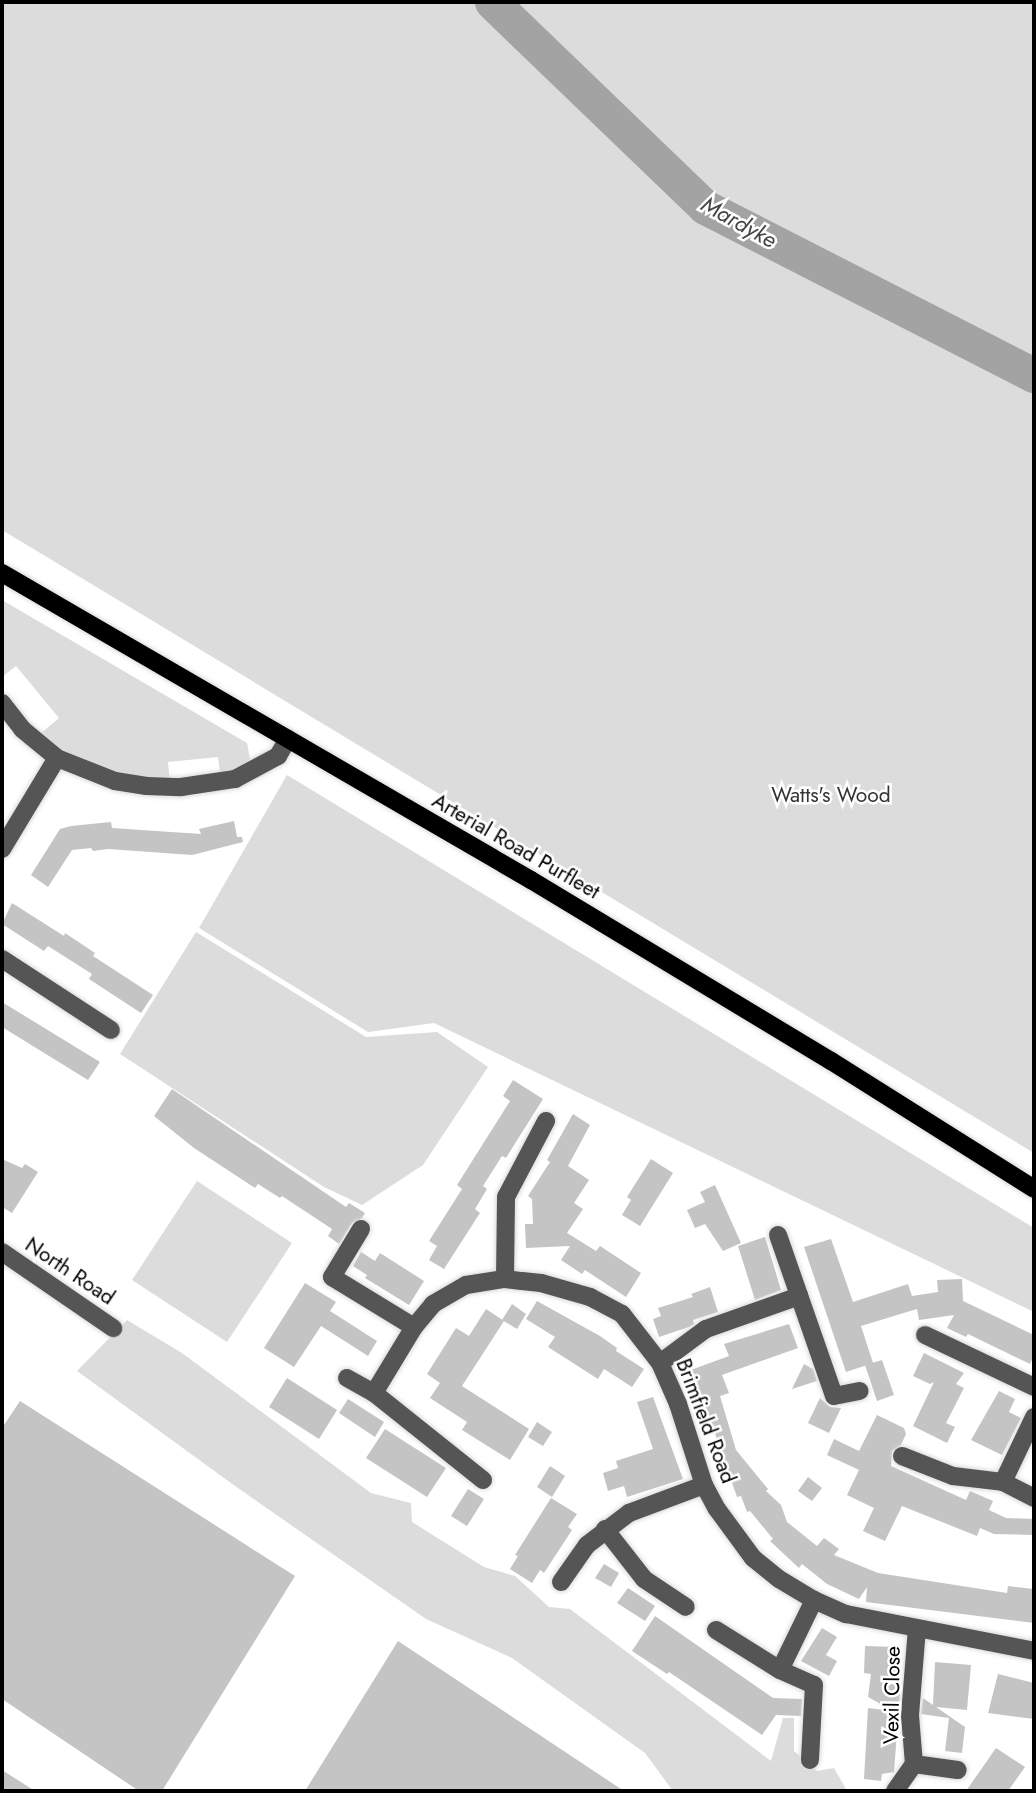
<!DOCTYPE html>
<html>
<head>
<meta charset="utf-8">
<style>
	body { margin:0 }
	#map { position:relative; width:1036px; height:1793px; overflow:hidden; background:#fff; font-family:Jost,sans-serif }
	div>[style] { position:absolute }
	.green>* { inset:0; background:#dcdcdc }
	.river>* { height:35px; margin:-17.5px; padding:0 17.5px; transform-origin:17.5px; border-radius:17.5px; background:#a3a3a3 }
	.building>* { inset:0; background:#c4c4c4 }
	.roads { filter:drop-shadow(0 0 2px #dbdbdb) drop-shadow(0 0 2px #dbdbdb) }
	.minor>* { height:18px; margin:-9px; padding:0 9px; transform-origin:9px; border-radius:9px; background:#555 }
	.major>* { height:18px; margin:-9px; padding:0 9px; transform-origin:9px; border-radius:9px; background:#000 }
	span { translate:-50% -50%; white-space:nowrap; text-align:center; line-height:1.15; -webkit-text-stroke:5px #fff; paint-order:stroke }
	.park-label { font-size:21px; color:#333 }
	.street-label { font-size:21px; color:#000 }
	.water-label { font-size:23px; color:#444; font-style:italic }
	.frame { position:absolute; inset:0; border:4px solid #000; pointer-events:none }
</style>
</head>
<body>
<div id="map">
	<div class="green">
		<div style="clip-path:polygon(2px 2px,1034px 2px,1034px 1153px,2px 530px)"></div>
		<div style="clip-path:polygon(2px 600px,247px 743px,250px 759px,243px 767px,220px 774px,218px 757px,168px 762px,170px 785px,133px 783px,60px 752px,40px 734px,59px 718px,16px 666px,2px 677px)"></div>
		<div style="clip-path:polygon(287px 775px,1034px 1228px,1034px 1312px,434px 1023px,368px 1032px,199px 928px)"></div>
		<div style="clip-path:polygon(196px 932px,366px 1037px,437px 1032px,488px 1067px,423px 1165px,362px 1205px,324px 1187px,120px 1054px)"></div>
		<div style="clip-path:polygon(197px 1181px,292px 1243px,227px 1342px,132px 1280px)"></div>
		<div style="clip-path:polygon(127px 1320px,182px 1353px,371px 1493px,411px 1503px,412px 1522px,484px 1567px,515px 1576px,549px 1607px,570px 1609px,771px 1761px,783px 1718px,794px 1718px,794px 1751px,817px 1771px,834px 1768px,847px 1791px,673px 1791px,645px 1753px,512px 1658px,426px 1619px,235px 1486px,77px 1371px)"></div>
	</div>
	<div class="river">
		<div style="left:492px;top:2px;width:296px;rotate:43.9deg"></div>
		<div style="left:705px;top:207px;width:369px;rotate:27.1deg"></div>
	</div>
	<div class="building">
		<div style="clip-path:polygon(234px 821px,237px 837px,242px 837px,243px 842px,192px 855px,108px 849px,93px 851px,91px 848px,72px 850px,48px 887px,31px 875px,60px 829px,71px 826px,111px 822px,112px 828px,201px 834px,199px 829px)"></div>
		<div style="clip-path:polygon(12px 903px,64px 936px,65px 933px,95px 953px,93px 956px,153px 995px,141px 1013px,89px 979px,92px 974px,48px 946px,44px 951px,2px 924px)"></div>
		<div style="clip-path:polygon(2px 1002px,100px 1062px,88px 1080px,2px 1027px)"></div>
		<div style="clip-path:polygon(513px 1080px,543px 1099px,506px 1158px,502px 1156px,483px 1186px,487px 1189px,475px 1209px,480px 1213px,444px 1269px,429px 1260px,437px 1246px,429px 1241px,462px 1189px,457px 1185px,510px 1101px,503px 1096px)"></div>
		<div style="clip-path:polygon(172px 1089px,346px 1207px,349px 1203px,365px 1213px,362px 1218px,352px 1223px,339px 1244px,328px 1236px,332px 1229px,282px 1196px,280px 1198px,258px 1184px,255px 1188px,194px 1148px,154px 1116px)"></div>
		<div style="clip-path:polygon(573px 1114px,590px 1125px,568px 1166px,589px 1180px,574px 1203px,583px 1209px,567px 1233px,596px 1251px,600px 1246px,641px 1273px,626px 1297px,585px 1270px,582px 1274px,561px 1260px,570px 1246px,526px 1248px,525px 1224px,533px 1224px,532px 1199px,528px 1196px,550px 1162px,547px 1160px)"></div>
		<div style="clip-path:polygon(2px 1159px,22px 1168px,25px 1164px,38px 1172px,12px 1213px,2px 1207px)"></div>
		<div style="clip-path:polygon(651px 1159px,673px 1173px,640px 1226px,622px 1215px,631px 1200px,627px 1197px)"></div>
		<div style="clip-path:polygon(715px 1185px,741px 1243px,723px 1251px,705px 1224px,695px 1228px,687px 1210px,705px 1202px,700px 1192px)"></div>
		<div style="clip-path:polygon(765px 1237px,781px 1290px,755px 1300px,738px 1246px)"></div>
		<div style="clip-path:polygon(831px 1239px,853px 1302px,908px 1284px,912px 1296px,938px 1292px,937px 1280px,962px 1279px,963px 1301px,1034px 1335px,1034px 1355px,1030px 1364px,968px 1334px,966px 1337px,947px 1328px,954px 1315px,919px 1320px,917px 1309px,861px 1326px,873px 1363px,846px 1372px,804px 1247px)"></div>
		<div style="clip-path:polygon(361px 1252px,375px 1261px,380px 1253px,424px 1281px,409px 1305px,365px 1278px,367px 1275px,353px 1266px)"></div>
		<div style="clip-path:polygon(305px 1283px,336px 1302px,330px 1311px,377px 1341px,368px 1356px,321px 1326px,294px 1367px,264px 1348px)"></div>
		<div style="clip-path:polygon(710px 1287px,718px 1312px,693px 1320px,694px 1324px,689px 1327px,659px 1337px,653px 1319px,661px 1316px,658px 1308px,693px 1297px,691px 1294px)"></div>
		<div style="clip-path:polygon(537px 1301px,600px 1336px,617px 1348px,616px 1351px,644px 1369px,632px 1387px,604px 1369px,598px 1379px,548px 1347px,555px 1337px,526px 1319px)"></div>
		<div style="clip-path:polygon(512px 1304px,526px 1314px,517px 1329px,502px 1320px)"></div>
		<div style="clip-path:polygon(486px 1309px,504px 1321px,462px 1386px,529px 1429px,510px 1460px,462px 1430px,467px 1422px,430px 1398px,440px 1383px,427px 1374px,456px 1328px,469px 1336px)"></div>
		<div style="clip-path:polygon(789px 1324px,798px 1348px,722px 1375px,729px 1393px,720px 1396px,736px 1450px,768px 1489px,766px 1491px,781px 1505px,787px 1522px,817px 1546px,824px 1538px,839px 1549px,834px 1555px,878px 1573px,1007px 1593px,1008px 1586px,1034px 1589px,1034px 1623px,866px 1602px,867px 1587px,859px 1599px,827px 1584px,802px 1564px,799px 1568px,770px 1541px,773px 1539px,750px 1511px,747px 1512px,741px 1496px,737px 1497px,704px 1402px,700px 1403px,688px 1371px,729px 1356px,724px 1344px)"></div>
		<div style="clip-path:polygon(924px 1353px,964px 1373px,956px 1384px,964px 1388px,946px 1423px,955px 1427px,947px 1443px,913px 1426px,934px 1382px,930px 1384px,913px 1376px)"></div>
		<div style="clip-path:polygon(882px 1360px,894px 1395px,877px 1401px,865px 1365px)"></div>
		<div style="clip-path:polygon(804px 1364px,813px 1369px,817px 1381px,792px 1389px)"></div>
		<div style="clip-path:polygon(287px 1378px,337px 1410px,319px 1439px,269px 1407px)"></div>
		<div style="clip-path:polygon(999px 1391px,1015px 1399px,1009px 1412px,1021px 1418px,1002px 1455px,971px 1440px)"></div>
		<div style="clip-path:polygon(653px 1397px,683px 1479px,627px 1497px,624px 1486px,608px 1491px,603px 1473px,618px 1468px,616px 1461px,653px 1449px,637px 1402px)"></div>
		<div style="clip-path:polygon(820px 1398px,830px 1407px,841px 1408px,829px 1433px,808px 1423px)"></div>
		<div style="clip-path:polygon(348px 1399px,384px 1422px,375px 1437px,339px 1413px)"></div>
		<div style="clip-path:polygon(20px 1401px,295px 1576px,162px 1791px,139px 1791px,2px 1699px,2px 1428px)"></div>
		<div style="clip-path:polygon(877px 1415px,904px 1428px,906px 1434px,901px 1445px,892px 1451px,891px 1466px,966px 1500px,970px 1491px,993px 1501px,989px 1510px,1006px 1518px,1034px 1519px,1034px 1535px,994px 1534px,980px 1528px,977px 1536px,902px 1506px,885px 1541px,863px 1531px,874px 1508px,847px 1495px,859px 1470px,827px 1455px,834px 1439px,859px 1451px)"></div>
		<div style="clip-path:polygon(537px 1422px,552px 1432px,543px 1446px,528px 1437px)"></div>
		<div style="clip-path:polygon(385px 1429px,446px 1468px,427px 1497px,366px 1458px)"></div>
		<div style="clip-path:polygon(550px 1466px,565px 1476px,552px 1497px,537px 1487px)"></div>
		<div style="clip-path:polygon(808px 1477px,822px 1488px,812px 1501px,798px 1491px)"></div>
		<div style="clip-path:polygon(468px 1489px,484px 1499px,467px 1526px,451px 1516px)"></div>
		<div style="clip-path:polygon(551px 1498px,577px 1514px,568px 1527px,572px 1530px,544px 1573px,540px 1570px,532px 1583px,510px 1569px,518px 1556px,515px 1555px)"></div>
		<div style="clip-path:polygon(604px 1564px,619px 1573px,611px 1587px,595px 1578px)"></div>
		<div style="clip-path:polygon(628px 1588px,655px 1606px,645px 1621px,617px 1603px)"></div>
		<div style="clip-path:polygon(655px 1616px,773px 1698px,802px 1699px,801px 1716px,776px 1715px,762px 1735px,669px 1672px,667px 1674px,632px 1651px)"></div>
		<div style="clip-path:polygon(822px 1628px,837px 1637px,826px 1655px,837px 1661px,829px 1676px,801px 1661px)"></div>
		<div style="clip-path:polygon(398px 1641px,624px 1791px,305px 1791px)"></div>
		<div style="clip-path:polygon(865px 1646px,897px 1647px,895px 1690px,900px 1690px,900px 1694px,894px 1772px,882px 1774px,881px 1781px,864px 1779px,868px 1708px,893px 1711px,868px 1697px,871px 1674px,864px 1673px)"></div>
		<div style="clip-path:polygon(935px 1662px,971px 1665px,967px 1710px,936px 1707px,965px 1727px,962px 1753px,945px 1751px,949px 1718px,921px 1714px,923px 1698px,933px 1705px)"></div>
		<div style="clip-path:polygon(998px 1674px,1034px 1683px,1034px 1719px,988px 1713px)"></div>
		<div style="clip-path:polygon(996px 1748px,1025px 1767px,1008px 1791px,966px 1791px)"></div>
		<div style="clip-path:polygon(2px 1770px,35px 1791px,2px 1791px)"></div>
	</div>
	<div class="roads">
		<div class="minor">
			<div style="left:2px;top:703px;width:33px;rotate:52deg"></div>
			<div style="left:22px;top:729px;width:45px;rotate:39.6deg"></div>
			<div style="left:57px;top:758px;width:62px;rotate:21.6deg"></div>
			<div style="left:115px;top:781px;width:32px;rotate:9deg"></div>
			<div style="left:147px;top:786px;width:34px;rotate:2deg"></div>
			<div style="left:181px;top:787px;width:55px;rotate:-8.4deg"></div>
			<div style="left:235px;top:779px;width:49px;rotate:-28.1deg"></div>
			<div style="left:278px;top:756px;width:20px;rotate:-60deg"></div>
			<div style="left:2px;top:849px;width:106px;rotate:-58.9deg"></div>
			<div style="left:2px;top:959px;width:130px;rotate:33.1deg"></div>
			<div style="left:361px;top:1229px;width:56px;rotate:121.1deg"></div>
			<div style="left:332px;top:1277px;width:96px;rotate:31.4deg"></div>
			<div style="left:778px;top:1235px;width:170px;rotate:70.8deg"></div>
			<div style="left:834px;top:1396px;width:26px;rotate:-11deg"></div>
			<div style="left:2px;top:1252px;width:135px;rotate:34.4deg"></div>
			<div style="left:505px;top:1279px;width:82px;rotate:-89.3deg"></div>
			<div style="left:506px;top:1197px;width:86px;rotate:-62.2deg"></div>
			<div style="left:925px;top:1335px;width:121px;rotate:25.5deg"></div>
			<div style="left:660px;top:1363px;width:57px;rotate:-36.5deg"></div>
			<div style="left:706px;top:1329px;width:99px;rotate:-19.5deg"></div>
			<div style="left:347px;top:1378px;width:31px;rotate:29deg"></div>
			<div style="left:902px;top:1456px;width:55px;rotate:21.4deg"></div>
			<div style="left:953px;top:1476px;width:50px;rotate:6.8deg"></div>
			<div style="left:1003px;top:1482px;width:35px;rotate:27deg"></div>
			<div style="left:483px;top:1480px;width:139px;rotate:-141.4deg"></div>
			<div style="left:374px;top:1393px;width:77px;rotate:-58.8deg"></div>
			<div style="left:414px;top:1327px;width:30px;rotate:-50deg"></div>
			<div style="left:433px;top:1304px;width:38px;rotate:-30deg"></div>
			<div style="left:466px;top:1285px;width:39px;rotate:-9deg"></div>
			<div style="left:505px;top:1279px;width:17px;rotate:7deg"></div>
			<div style="left:522px;top:1281px;width:19px;rotate:6deg"></div>
			<div style="left:541px;top:1283px;width:51px;rotate:15.9deg"></div>
			<div style="left:590px;top:1297px;width:36px;rotate:28deg"></div>
			<div style="left:622px;top:1314px;width:62px;rotate:52.2deg"></div>
			<div style="left:660px;top:1363px;width:45px;rotate:66.3deg"></div>
			<div style="left:678px;top:1404px;width:85px;rotate:72.2deg"></div>
			<div style="left:704px;top:1485px;width:27px;rotate:62deg"></div>
			<div style="left:717px;top:1509px;width:61px;rotate:53.7deg"></div>
			<div style="left:753px;top:1558px;width:33px;rotate:39deg"></div>
			<div style="left:779px;top:1579px;width:41px;rotate:31deg"></div>
			<div style="left:814px;top:1600px;width:35px;rotate:24deg"></div>
			<div style="left:846px;top:1614px;width:192px;rotate:11.1deg"></div>
			<div style="left:1003px;top:1482px;width:72px;rotate:-64.5deg"></div>
			<div style="left:605px;top:1529px;width:63px;rotate:52deg"></div>
			<div style="left:644px;top:1579px;width:50px;rotate:33.7deg"></div>
			<div style="left:561px;top:1582px;width:45px;rotate:-54.9deg"></div>
			<div style="left:587px;top:1545px;width:53px;rotate:-37.3deg"></div>
			<div style="left:629px;top:1513px;width:80px;rotate:-20.5deg"></div>
			<div style="left:716px;top:1630px;width:75px;rotate:32deg"></div>
			<div style="left:780px;top:1670px;width:37px;rotate:24deg"></div>
			<div style="left:814px;top:1685px;width:75px;rotate:93.1deg"></div>
			<div style="left:780px;top:1670px;width:78px;rotate:-64.1deg"></div>
			<div style="left:914px;top:1764px;width:44px;rotate:7.8deg"></div>
			<div style="left:895px;top:1791px;width:33px;rotate:-55deg"></div>
			<div style="left:914px;top:1764px;width:49px;rotate:-94.7deg"></div>
			<div style="left:910px;top:1715px;width:87px;rotate:-85.4deg"></div>
		</div>
		<div class="major">
			<div style="left:2px;top:573px;width:612px;rotate:30.13deg"></div>
			<div style="left:531px;top:880px;width:350px;rotate:31.1deg"></div>
			<div style="left:831px;top:1061px;width:240px;rotate:32.2deg"></div>
		</div>
	</div>
	<div class="park-label">
		<span style="left:831px;top:795px">Watts's Wood</span>
	</div>
	<div class="street-label">
		<span style="left:516px;top:846px;rotate:30deg">Arterial Road Purfleet</span>
		<span style="left:70px;top:1271px;rotate:34deg">North Road</span>
		<span style="left:706px;top:1421px;rotate:69deg">Brimfield Road</span>
		<span style="left:892px;top:1695px;rotate:-89deg">Vexil Close</span>
	</div>
	<div class="water-label">
		<span style="left:739px;top:222px;rotate:29deg">Mardyke</span>
	</div>
	<div class="frame"></div>
</div>
</body>
</html>
